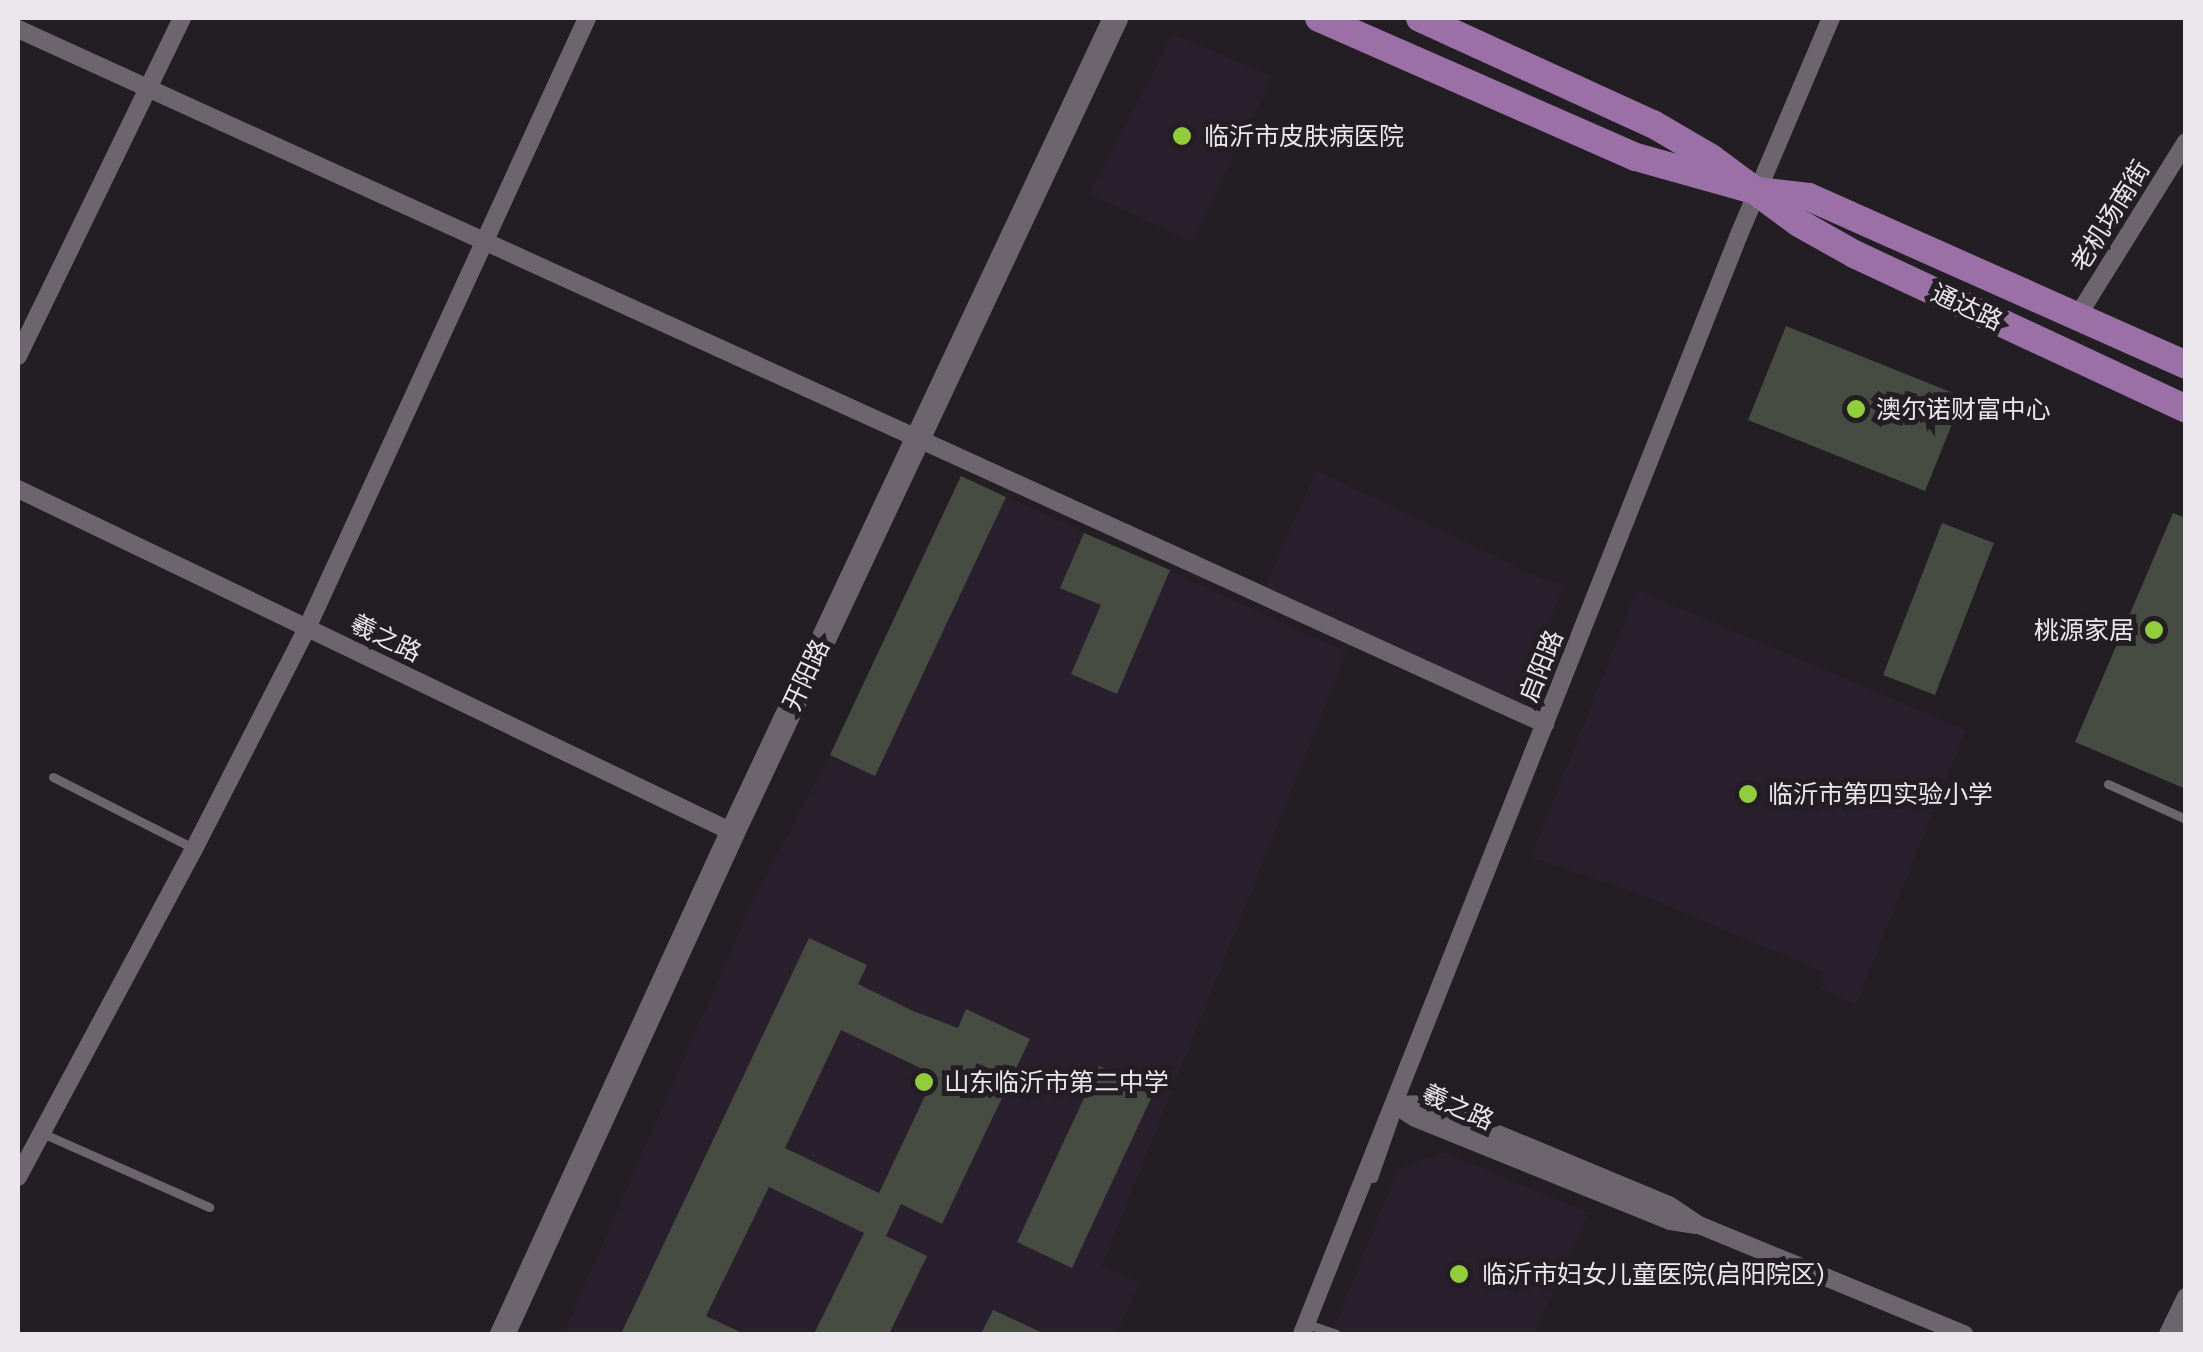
<!DOCTYPE html>
<html>
<head>
<meta charset="utf-8">
<style>
	body { margin:0 }
	#map { position:relative; width:2203px; height:1352px; overflow:hidden; background:#231d24; font-family:Figtree,"Noto Sans SC",sans-serif }
	div>[style] { position:absolute }
	.built>* { inset:0; background:#2a202d }
	.building>* { inset:0; background:#474c42 }
	.lane>* { height:9px; margin:-4.5px; padding:0 4.5px; transform-origin:4.5px; border-radius:4.5px; background:#6c656e }
	.street>* { height:18px; margin:-9px; padding:0 9px; transform-origin:9px; border-radius:9px; background:#6c656e }
	.secondary>* { height:25px; margin:-12.5px; padding:0 12.5px; transform-origin:12.5px; border-radius:12.5px; background:#6c656e }
	.primary>* { height:28px; margin:-14px; padding:0 14px; transform-origin:14px; border-radius:14px; background:#9b70a6 }
	.dots>* { width:28px; height:28px; translate:-50% -50%; box-sizing:border-box; border:5px solid #231d24; border-radius:50% }
	span { translate:-50% -50%; white-space:nowrap; text-align:center; line-height:1.15; -webkit-text-stroke:10px #231d24; paint-order:stroke }
	.poi-label { font-size:25px; color:#eae6ec }
	.left { translate:0 -50%; text-align:left }
	.right { translate:-100% -50%; text-align:right }
	.street-label { font-size:25px; color:#eae6ec }
	.frame { position:absolute; inset:0; border:20px solid #eae6ec; pointer-events:none }
</style>
</head>
<body>
<div id="map">
	<div class="built">
		<div style="clip-path:polygon(1173px 34px,1273px 77px,1192px 242px,1089px 194px)"></div>
		<div style="clip-path:polygon(1316px 470px,1542px 579px,1564px 585px,1518px 704px,1265px 587px)"></div>
		<div style="clip-path:polygon(961px 476px,1347px 652px,1102px 1266px,1140px 1282px,1117px 1334px,563px 1334px,754px 898px,830px 755px)"></div>
		<div style="clip-path:polygon(1637px 590px,1966px 730px,1856px 1005px,1820px 988px,1825px 973px,1650px 898px,1531px 857px)"></div>
		<div style="clip-path:polygon(1444px 1152px,1589px 1213px,1534px 1334px,1332px 1334px,1398px 1169px)"></div>
	</div>
	<div class="building">
		<div style="clip-path:polygon(1786px 326px,1963px 397px,1925px 491px,1748px 420px)"></div>
		<div style="clip-path:polygon(961px 476px,1006px 497px,875px 776px,830px 755px)"></div>
		<div style="clip-path:polygon(2173px 513px,2186px 518px,2186px 789px,2075px 742px)"></div>
		<div style="clip-path:polygon(1942px 523px,1994px 543px,1935px 695px,1883px 675px)"></div>
		<div style="clip-path:polygon(1084px 533px,1170px 570px,1117px 694px,1071px 674px,1101px 605px,1060px 588px)"></div>
		<div style="clip-path:polygon(evenodd,809px 938px,867px 965px,858px 984px,913px 1011px,958px 1028px,966px 1009px,1030px 1039px,942px 1224px,901px 1204px,886px 1236px,927px 1256px,889px 1334px,814px 1334px,864px 1233px,769px 1187px,706px 1316px,744px 1334px,621px 1334px,809px 938px,841px 1030px,935px 1075px,879px 1193px,785px 1148px,841px 1030px)"></div>
		<div style="clip-path:polygon(1099px 1066px,1154px 1092px,1072px 1268px,1017px 1242px)"></div>
		<div style="clip-path:polygon(993px 1310px,1045px 1334px,981px 1334px)"></div>
	</div>
	<div class="lane">
		<div style="left:53px;top:777px;width:157px;rotate:26.9deg"></div>
		<div style="left:2108px;top:784px;width:85px;rotate:24.2deg"></div>
		<div style="left:42px;top:1133px;width:183px;rotate:23.9deg"></div>
		<div style="left:1373px;top:1178px;width:64px;rotate:-70.7deg"></div>
		<div style="left:1313px;top:1326px;width:24px;rotate:19deg"></div>
	</div>
	<div class="street">
		<div style="left:18px;top:29px;width:1678px;rotate:24.47deg"></div>
		<div style="left:2077px;top:317px;width:206px;rotate:-58.1deg"></div>
		<div style="left:18px;top:356px;width:376px;rotate:-64.1deg"></div>
		<div style="left:18px;top:489px;width:792px;rotate:25.66deg"></div>
		<div style="left:1395px;top:1105px;width:31px;rotate:-2deg"></div>
		<div style="left:1426px;top:1104px;width:263px;rotate:22.6deg"></div>
		<div style="left:1669px;top:1205px;width:36px;rotate:34deg"></div>
		<div style="left:1699px;top:1225px;width:287px;rotate:22.4deg"></div>
		<div style="left:1395px;top:1105px;width:24px;rotate:33deg"></div>
		<div style="left:1415px;top:1118px;width:275px;rotate:22deg"></div>
		<div style="left:1670px;top:1221px;width:25px;rotate:9deg"></div>
		<div style="left:18px;top:1177px;width:372px;rotate:-61.8deg"></div>
		<div style="left:194px;top:849px;width:248px;rotate:-62.9deg"></div>
		<div style="left:307px;top:628px;width:671px;rotate:-65.34deg"></div>
		<div style="left:1302px;top:1334px;width:1180px;rotate:-68.32deg"></div>
		<div style="left:1738px;top:237px;width:238px;rotate:-67deg"></div>
		<div style="left:2168px;top:1334px;width:41px;rotate:-64.1deg"></div>
	</div>
	<div class="secondary">
		<div style="left:502px;top:1334px;width:552px;rotate:-65.38deg"></div>
		<div style="left:732px;top:832px;width:900px;rotate:-64.8deg"></div>
		<div style="left:2184px;top:1334px;width:4px;rotate:-56deg"></div>
	</div>
	<div class="primary">
		<div style="left:1319px;top:18px;width:346px;rotate:23.7deg"></div>
		<div style="left:1636px;top:157px;width:126px;rotate:15.7deg"></div>
		<div style="left:1757px;top:191px;width:52px;rotate:6.6deg"></div>
		<div style="left:1809px;top:197px;width:413px;rotate:24deg"></div>
		<div style="left:1420px;top:18px;width:256px;rotate:24.5deg"></div>
		<div style="left:1653px;top:124px;width:67px;rotate:30.4deg"></div>
		<div style="left:1711px;top:158px;width:109px;rotate:36.5deg"></div>
		<div style="left:1799px;top:223px;width:63px;rotate:29.4deg"></div>
		<div style="left:1854px;top:254px;width:366px;rotate:25deg"></div>
	</div>
	<div class="dots">
		<div style="left:1182px;top:136px;background:#92cd3e"></div>
		<div style="left:1856px;top:409px;background:#92cd3e"></div>
		<div style="left:2154px;top:630px;background:#92cd3e"></div>
		<div style="left:1748px;top:794px;background:#92cd3e"></div>
		<div style="left:924px;top:1082px;background:#92cd3e"></div>
		<div style="left:1459px;top:1274px;background:#92cd3e"></div>
	</div>
	<div class="poi-label">
		<span class="left" style="left:1204px;top:136px">临沂市皮肤病医院</span>
		<span class="left" style="left:1876px;top:409px">澳尔诺财富中心</span>
		<span class="right" style="left:2134px;top:630px">桃源家居</span>
		<span class="left" style="left:1768px;top:794px">临沂市第四实验小学</span>
		<span class="left" style="left:944px;top:1082px">山东临沂市第二中学</span>
		<span class="left" style="left:1482px;top:1274px">临沂市妇女儿童医院(启阳院区)</span>
	</div>
	<div class="street-label">
		<span style="left:2110px;top:216px;rotate:-58deg">老机场南街</span>
		<span style="left:1967px;top:307px;rotate:25deg">通达路</span>
		<span style="left:386px;top:638px;rotate:26deg">羲之路</span>
		<span style="left:1541px;top:666px;rotate:-68deg">启阳路</span>
		<span style="left:806px;top:675px;rotate:-65deg">开阳路</span>
		<span style="left:1458px;top:1107px;rotate:24deg">羲之路</span>
	</div>
	<div class="frame"></div>
</div>
</body>
</html>
